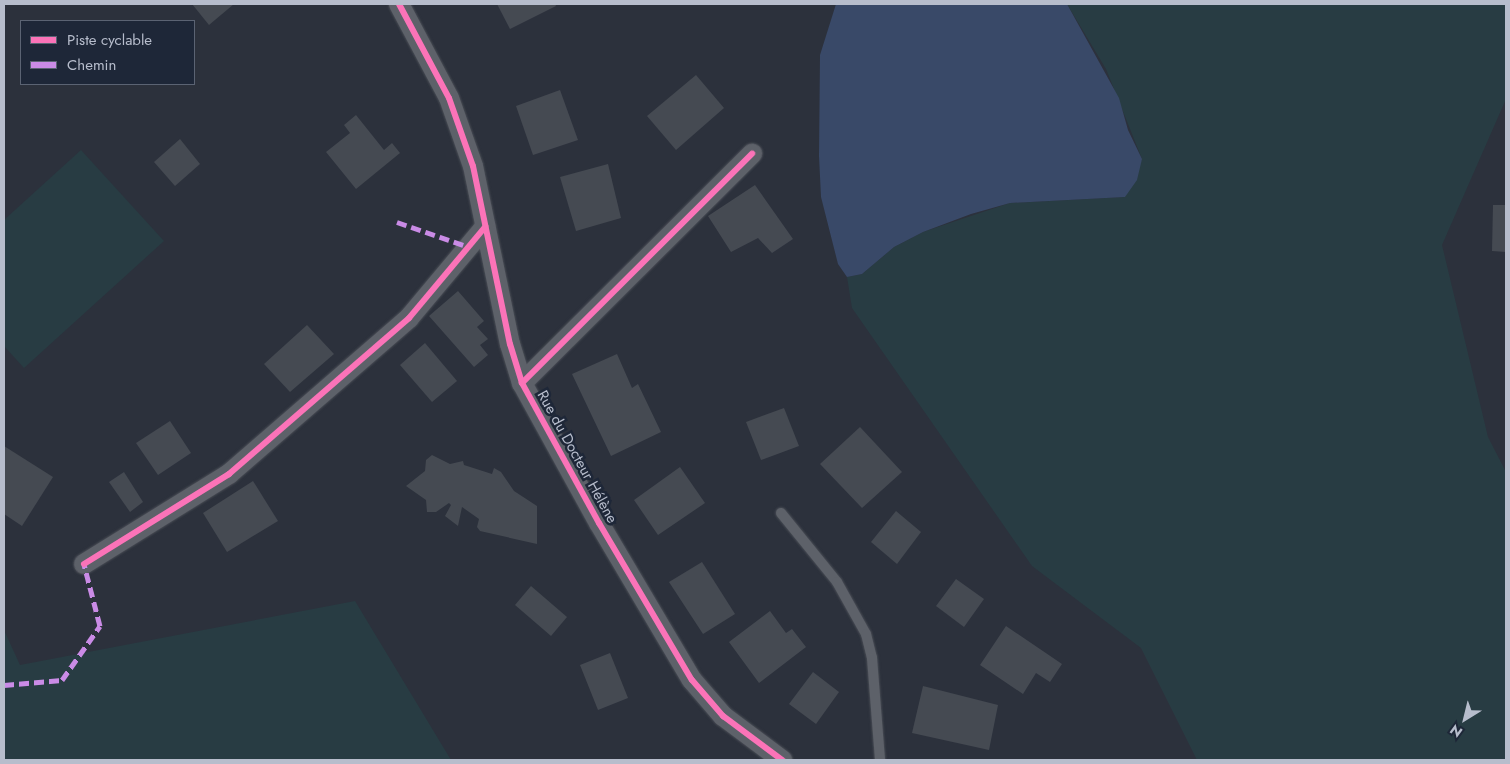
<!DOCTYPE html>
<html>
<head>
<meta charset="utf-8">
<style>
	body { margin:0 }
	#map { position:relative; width:1510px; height:764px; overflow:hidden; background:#2c313c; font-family:Jost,sans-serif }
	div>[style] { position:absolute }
	.green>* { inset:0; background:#283c43 }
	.water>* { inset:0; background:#394968 }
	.building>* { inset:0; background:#454a52 }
	.roads { filter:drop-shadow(0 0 1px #494d55) drop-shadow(0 0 1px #494d55) }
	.service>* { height:10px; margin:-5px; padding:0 5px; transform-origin:5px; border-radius:5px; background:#5d6169 }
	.minor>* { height:20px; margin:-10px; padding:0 10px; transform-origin:10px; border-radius:10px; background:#5d6169 }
	.quiet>* { height:5px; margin-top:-2.5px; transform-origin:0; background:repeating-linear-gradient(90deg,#ca8be6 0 10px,transparent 0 15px) }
	.cycleway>* { height:6px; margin:-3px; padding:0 3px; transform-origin:3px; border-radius:3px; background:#fb73b8 }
	span { translate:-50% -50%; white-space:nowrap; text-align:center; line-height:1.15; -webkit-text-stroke:5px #1e2738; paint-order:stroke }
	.street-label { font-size:15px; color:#b7bdcc }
	.frame { position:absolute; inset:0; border:5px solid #b7bdcc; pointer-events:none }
	.legend { position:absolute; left:20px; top:20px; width:175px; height:65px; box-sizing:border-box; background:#1e2738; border:1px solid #5b6373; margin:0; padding:6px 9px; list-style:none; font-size:15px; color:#b7bdcc }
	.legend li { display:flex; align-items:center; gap:10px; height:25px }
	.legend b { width:25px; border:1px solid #5b6373 }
	.north { position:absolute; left:1440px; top:694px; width:50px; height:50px; -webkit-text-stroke:4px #1e2738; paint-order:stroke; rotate:216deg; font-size:14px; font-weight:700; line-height:20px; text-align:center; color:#b7bdcc }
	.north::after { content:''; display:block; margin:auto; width:18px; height:22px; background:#b7bdcc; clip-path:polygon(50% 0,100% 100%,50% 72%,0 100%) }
</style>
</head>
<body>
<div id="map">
	<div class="green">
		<div style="clip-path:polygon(1067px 4px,1506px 4px,1506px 99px,1442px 245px,1488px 437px,1506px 472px,1506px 760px,1197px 760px,1141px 648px,1032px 566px,852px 308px,847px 277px,862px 274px,894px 247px,923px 232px,1010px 203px,1125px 197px,1142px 159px,1106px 69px)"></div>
		<div style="clip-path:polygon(81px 150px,164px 241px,24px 368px,4px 346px,4px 220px)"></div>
		<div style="clip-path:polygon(355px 601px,451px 760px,4px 760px,4px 630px,20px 665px)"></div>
	</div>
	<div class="water">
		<div style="clip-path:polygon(836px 4px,1067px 4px,1119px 98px,1128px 130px,1142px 159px,1137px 180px,1125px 197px,1010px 203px,971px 214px,923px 232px,894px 247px,862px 274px,847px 277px,838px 264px,821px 197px,819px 156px,820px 55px)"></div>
	</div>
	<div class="building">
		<div style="clip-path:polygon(192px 4px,234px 4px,209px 25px)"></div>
		<div style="clip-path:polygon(497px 4px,555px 4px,556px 6px,510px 29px)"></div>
		<div style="clip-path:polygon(696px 75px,724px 108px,676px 150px,647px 116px)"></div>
		<div style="clip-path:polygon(560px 90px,578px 140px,533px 155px,516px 106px)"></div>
		<div style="clip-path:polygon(356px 115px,384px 150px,392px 143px,400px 153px,356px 189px,326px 152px,350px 133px,344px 125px)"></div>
		<div style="clip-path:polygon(180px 139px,200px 164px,175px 186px,154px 162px)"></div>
		<div style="clip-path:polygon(608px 164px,621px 218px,576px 231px,560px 177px)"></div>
		<div style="clip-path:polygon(755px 185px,793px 239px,772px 253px,758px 238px,731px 252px,708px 216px)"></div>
		<div style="clip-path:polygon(1493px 205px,1506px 205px,1506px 252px,1492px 251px)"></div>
		<div style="clip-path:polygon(458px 291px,484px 321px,477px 327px,488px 339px,480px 345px,488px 355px,474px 367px,429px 316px)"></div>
		<div style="clip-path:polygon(307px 325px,334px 354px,290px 392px,264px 364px)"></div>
		<div style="clip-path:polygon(425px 343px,457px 381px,432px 402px,400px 365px)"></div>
		<div style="clip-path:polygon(617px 354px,632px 388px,638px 384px,661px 432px,611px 456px,572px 374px)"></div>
		<div style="clip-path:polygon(784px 408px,799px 446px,761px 460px,746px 422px)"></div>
		<div style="clip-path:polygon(170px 421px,191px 453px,158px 475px,136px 443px)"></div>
		<div style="clip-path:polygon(860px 427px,902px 472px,862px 508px,820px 464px)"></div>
		<div style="clip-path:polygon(4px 446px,53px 477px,22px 526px,4px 514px)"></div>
		<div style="clip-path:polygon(432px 455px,450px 464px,463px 461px,464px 465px,492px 474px,494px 468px,501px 472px,514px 491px,537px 506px,537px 544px,480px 531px,477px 527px,479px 519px,462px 507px,458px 526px,445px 516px,451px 505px,449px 503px,436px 512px,427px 512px,426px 500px,406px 486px,425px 471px,426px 460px)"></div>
		<div style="clip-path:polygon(680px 467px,705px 503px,658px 535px,634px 500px)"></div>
		<div style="clip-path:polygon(124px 472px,143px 502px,130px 512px,109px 482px)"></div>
		<div style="clip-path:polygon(253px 481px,278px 521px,227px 552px,203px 513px)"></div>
		<div style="clip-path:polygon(896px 511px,921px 532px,897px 564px,871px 542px)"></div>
		<div style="clip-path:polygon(702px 562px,735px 614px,703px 634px,669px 582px)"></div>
		<div style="clip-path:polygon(956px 579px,984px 599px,964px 627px,936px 606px)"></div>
		<div style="clip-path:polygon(531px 586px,567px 617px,551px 636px,515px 605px)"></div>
		<div style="clip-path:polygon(770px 611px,786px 633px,792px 629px,806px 647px,759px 683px,729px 642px)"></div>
		<div style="clip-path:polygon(1006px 626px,1062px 664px,1050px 682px,1036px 673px,1023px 694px,980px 665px)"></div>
		<div style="clip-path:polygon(610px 653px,628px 698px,598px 710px,580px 665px)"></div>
		<div style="clip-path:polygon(813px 672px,839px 692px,816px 724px,789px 704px)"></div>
		<div style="clip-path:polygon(923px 686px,998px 705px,989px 750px,912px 733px)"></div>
	</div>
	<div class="roads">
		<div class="service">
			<div style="left:781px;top:513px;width:89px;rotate:50.9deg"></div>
			<div style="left:837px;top:582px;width:60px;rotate:60.9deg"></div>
			<div style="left:866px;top:634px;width:25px;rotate:76deg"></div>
			<div style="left:872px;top:658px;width:102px;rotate:85.5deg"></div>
		</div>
		<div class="minor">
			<div style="left:399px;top:4px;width:106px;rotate:62deg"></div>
			<div style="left:449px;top:98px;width:72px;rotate:70.6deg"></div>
			<div style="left:473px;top:166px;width:182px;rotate:78.3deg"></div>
			<div style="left:510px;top:344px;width:41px;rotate:72.9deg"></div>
			<div style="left:522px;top:383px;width:160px;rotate:61.2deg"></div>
			<div style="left:599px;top:523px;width:182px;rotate:59.4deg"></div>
			<div style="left:692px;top:680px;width:48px;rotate:49.3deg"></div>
			<div style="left:723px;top:716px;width:74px;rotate:36.7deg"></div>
			<div style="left:522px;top:383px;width:325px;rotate:-44.9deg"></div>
			<div style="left:84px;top:564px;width:171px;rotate:-31.8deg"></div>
			<div style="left:229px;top:474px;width:238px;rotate:-40.9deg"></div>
			<div style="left:409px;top:318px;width:119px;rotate:-50.1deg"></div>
		</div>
	</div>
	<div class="quiet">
		<div style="left:397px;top:222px;width:76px;rotate:19.1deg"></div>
		<div style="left:4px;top:685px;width:58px;rotate:-4.9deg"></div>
		<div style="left:62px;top:680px;width:66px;rotate:-54.9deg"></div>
		<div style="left:100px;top:626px;width:64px;rotate:-104.5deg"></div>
	</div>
	<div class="cycleway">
		<div style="left:399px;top:4px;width:106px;rotate:62deg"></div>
		<div style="left:449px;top:98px;width:72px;rotate:70.6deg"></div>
		<div style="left:473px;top:166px;width:182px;rotate:78.3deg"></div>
		<div style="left:510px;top:344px;width:41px;rotate:72.9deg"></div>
		<div style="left:522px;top:383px;width:160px;rotate:61.2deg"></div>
		<div style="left:599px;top:523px;width:182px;rotate:59.4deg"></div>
		<div style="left:692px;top:680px;width:48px;rotate:49.3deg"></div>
		<div style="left:723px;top:716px;width:74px;rotate:36.7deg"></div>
		<div style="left:522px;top:383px;width:325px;rotate:-44.9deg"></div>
		<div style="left:84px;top:564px;width:171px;rotate:-31.8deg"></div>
		<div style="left:229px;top:474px;width:238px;rotate:-40.9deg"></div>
		<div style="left:409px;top:318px;width:119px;rotate:-50.1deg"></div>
	</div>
	<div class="street-label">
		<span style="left:577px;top:457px;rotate:61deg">Rue du Docteur Hélène</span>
	</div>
	<div class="frame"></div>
	<ul class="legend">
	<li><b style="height:6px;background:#fb73b8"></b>Piste cyclable</li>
	<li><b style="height:6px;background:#ca8be6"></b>Chemin</li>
	</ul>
	<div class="north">N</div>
</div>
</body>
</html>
